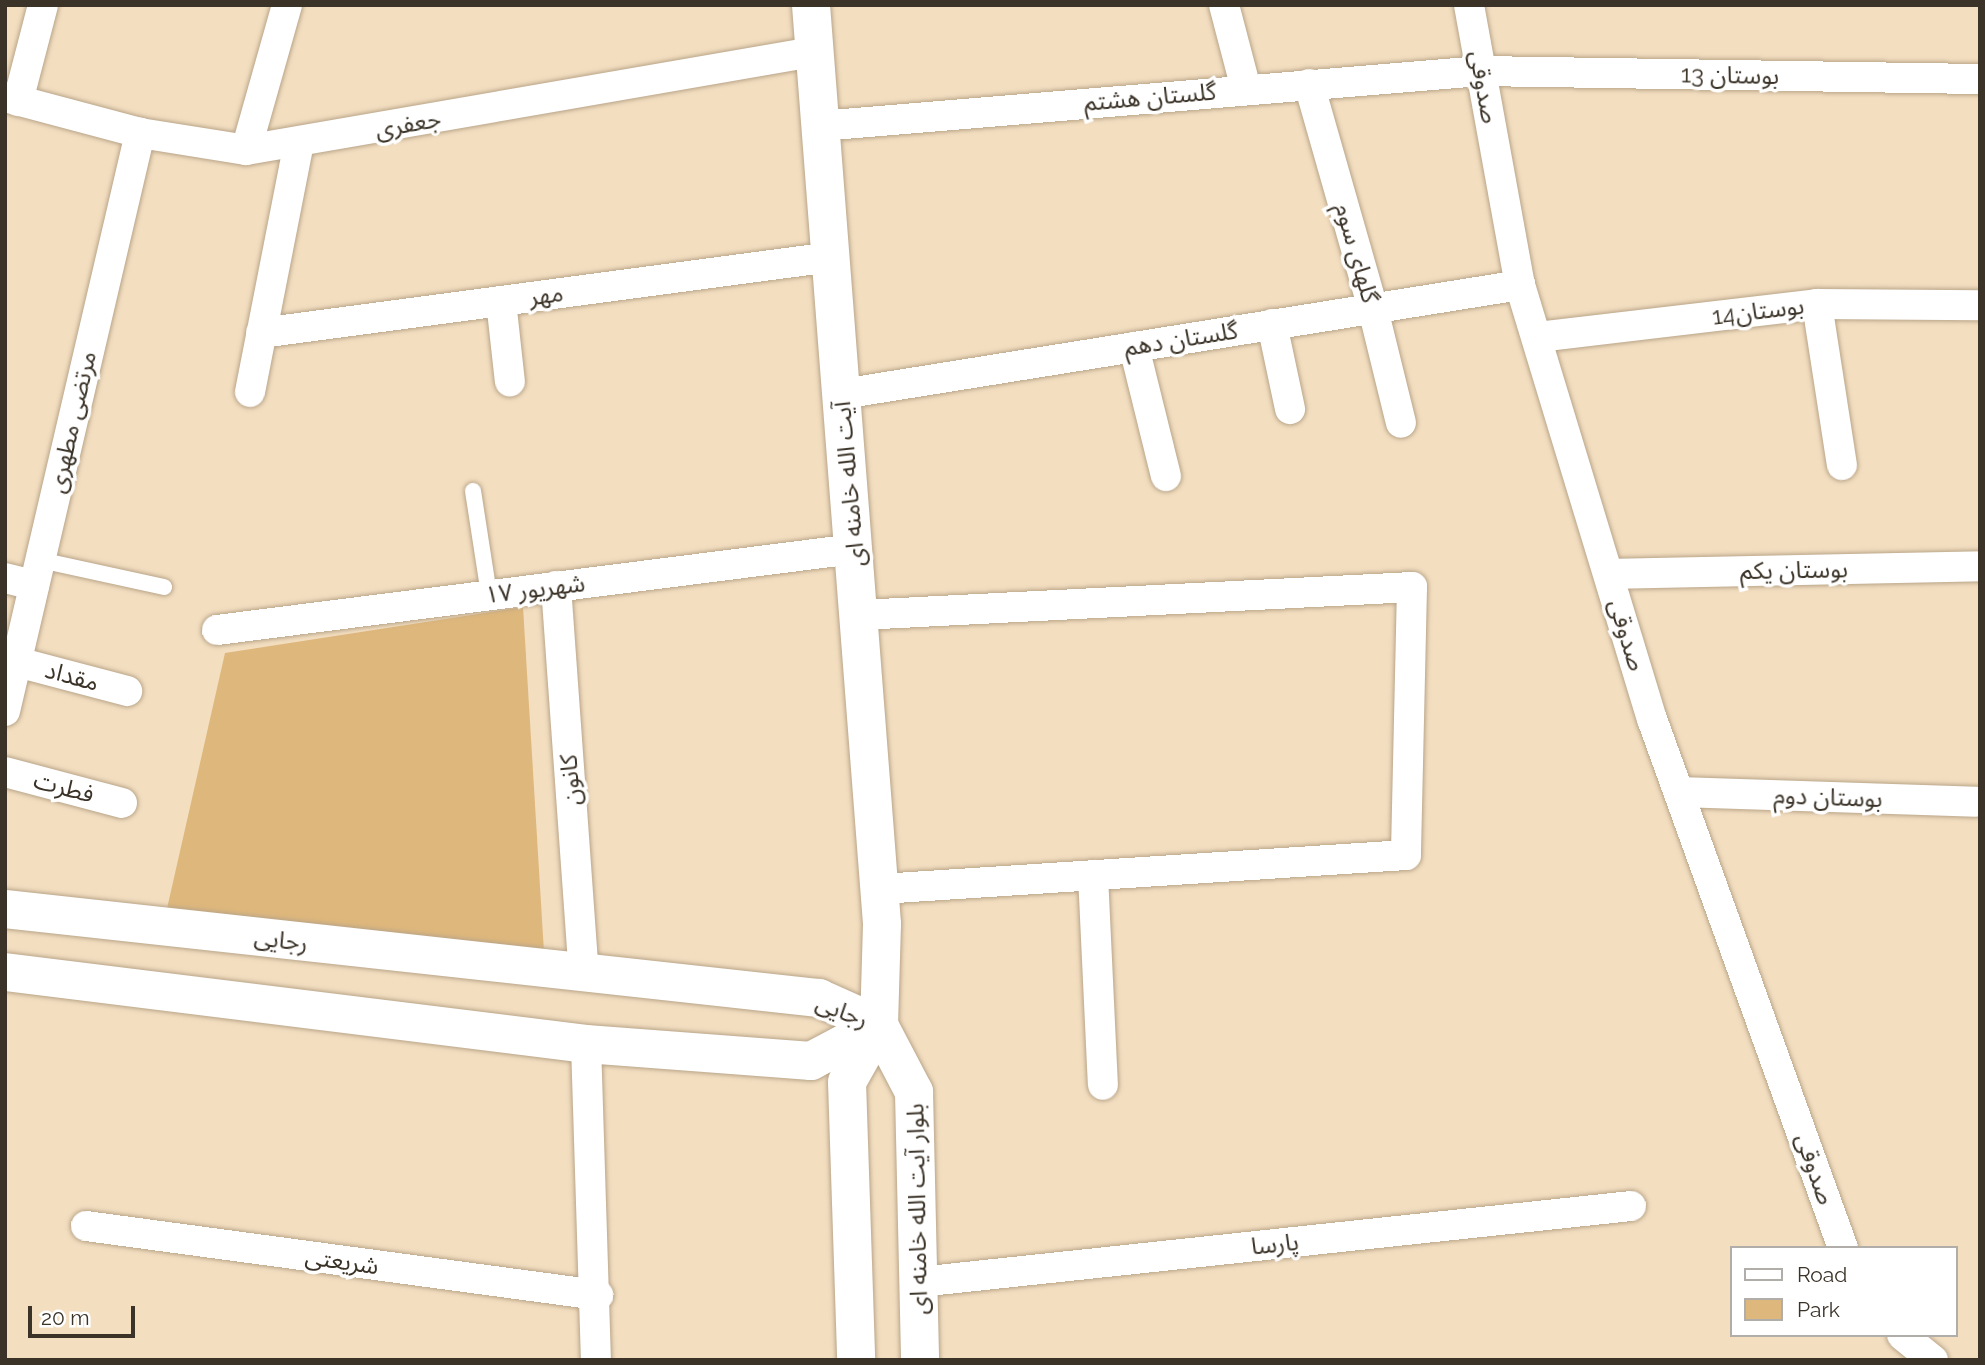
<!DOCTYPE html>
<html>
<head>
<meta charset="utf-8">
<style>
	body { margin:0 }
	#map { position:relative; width:1985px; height:1365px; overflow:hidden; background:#f3dec0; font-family:Raleway,"Noto Sans Arabic",sans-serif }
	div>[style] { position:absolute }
	.green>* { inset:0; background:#deb77c }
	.roads { filter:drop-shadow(0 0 2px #b9a589) drop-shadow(0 0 2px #b9a589) }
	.service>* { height:16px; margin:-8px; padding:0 8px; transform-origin:8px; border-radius:8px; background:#fff }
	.minor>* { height:30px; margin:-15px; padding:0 15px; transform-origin:15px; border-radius:15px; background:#fff }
	.tertiary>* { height:38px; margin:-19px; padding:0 19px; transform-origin:19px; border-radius:19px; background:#fff }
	span { translate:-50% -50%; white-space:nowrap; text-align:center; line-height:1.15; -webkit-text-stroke:7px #fff; paint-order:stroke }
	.street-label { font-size:24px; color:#3b3328 }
	.frame { position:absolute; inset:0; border:7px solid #3b3328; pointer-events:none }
	.legend { position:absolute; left:1730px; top:1246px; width:228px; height:91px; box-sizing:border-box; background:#fff; border:2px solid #b1ada9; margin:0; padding:9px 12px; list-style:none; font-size:21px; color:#3b3328 }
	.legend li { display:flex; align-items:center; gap:14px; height:35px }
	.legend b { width:35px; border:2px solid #b1ada9 }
	.scale { position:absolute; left:28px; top:1306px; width:107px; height:32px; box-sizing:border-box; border:4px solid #3b3328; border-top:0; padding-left:9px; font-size:21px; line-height:24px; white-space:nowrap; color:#3b3328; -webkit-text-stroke:5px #fff; paint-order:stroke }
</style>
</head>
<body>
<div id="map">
	<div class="green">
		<div style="clip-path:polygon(523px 607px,545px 969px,166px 913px,225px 653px)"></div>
	</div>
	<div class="roads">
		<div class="service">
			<div style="left:473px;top:491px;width:104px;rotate:81.2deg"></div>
			<div style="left:40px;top:560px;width:127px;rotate:12.3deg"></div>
		</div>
		<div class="minor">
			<div style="left:1224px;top:5px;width:87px;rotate:75.3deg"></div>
			<div style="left:1469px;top:5px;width:285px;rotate:79.7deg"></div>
			<div style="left:1520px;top:285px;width:454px;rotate:73.1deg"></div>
			<div style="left:1652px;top:719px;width:562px;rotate:70.15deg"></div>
			<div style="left:1309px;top:84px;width:234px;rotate:74.1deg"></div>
			<div style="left:1373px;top:309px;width:117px;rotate:76.2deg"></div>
			<div style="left:5px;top:97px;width:140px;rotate:14.9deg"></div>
			<div style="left:140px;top:133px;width:107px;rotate:9.1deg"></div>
			<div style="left:246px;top:150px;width:575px;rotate:-9.81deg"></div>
			<div style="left:18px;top:101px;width:99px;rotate:-75.4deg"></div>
			<div style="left:820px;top:126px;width:662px;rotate:-4.76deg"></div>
			<div style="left:1480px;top:71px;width:500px;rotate:0.92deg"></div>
			<div style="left:246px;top:150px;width:151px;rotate:-74.2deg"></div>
			<div style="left:501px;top:301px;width:81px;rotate:83.7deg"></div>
			<div style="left:1817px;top:304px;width:163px;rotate:81.2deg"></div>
			<div style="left:1272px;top:324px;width:87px;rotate:78deg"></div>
			<div style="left:261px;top:333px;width:575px;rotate:-7.59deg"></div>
			<div style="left:1538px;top:337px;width:281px;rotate:-6.7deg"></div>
			<div style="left:1817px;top:304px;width:163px;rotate:0.4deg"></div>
			<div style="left:1134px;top:347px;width:133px;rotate:76.1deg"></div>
			<div style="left:250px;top:392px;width:254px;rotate:-78.9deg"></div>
			<div style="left:842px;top:394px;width:687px;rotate:-9.13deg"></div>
			<div style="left:1609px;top:574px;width:371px;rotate:-1.2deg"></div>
			<div style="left:5px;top:578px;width:30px;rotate:14deg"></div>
			<div style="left:556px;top:586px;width:390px;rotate:85.9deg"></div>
			<div style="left:860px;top:615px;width:553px;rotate:-2.9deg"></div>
			<div style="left:1412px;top:587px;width:268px;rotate:91.3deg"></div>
			<div style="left:1406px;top:855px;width:527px;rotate:176.3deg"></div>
			<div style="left:217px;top:630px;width:642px;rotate:-7.25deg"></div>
			<div style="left:17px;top:662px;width:114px;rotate:14.8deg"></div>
			<div style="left:5px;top:711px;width:594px;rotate:-76.85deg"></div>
			<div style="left:5px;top:772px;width:121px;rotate:14.8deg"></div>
			<div style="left:1679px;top:792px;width:297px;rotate:1.9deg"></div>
			<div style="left:1093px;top:875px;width:210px;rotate:87.3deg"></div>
			<div style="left:586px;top:1044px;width:316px;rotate:88.2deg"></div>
			<div style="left:86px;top:1226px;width:517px;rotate:7.68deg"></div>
			<div style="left:919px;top:1282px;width:716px;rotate:-6.09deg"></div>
			<div style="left:1902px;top:1335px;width:40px;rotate:39deg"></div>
		</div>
		<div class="tertiary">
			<div style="left:811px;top:5px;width:922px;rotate:85.58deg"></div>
			<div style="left:882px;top:924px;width:101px;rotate:91.7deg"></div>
			<div style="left:879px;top:1025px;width:65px;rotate:119.3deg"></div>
			<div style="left:847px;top:1082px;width:278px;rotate:88.1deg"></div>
			<div style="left:5px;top:909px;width:819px;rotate:6.24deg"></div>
			<div style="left:819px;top:998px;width:66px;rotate:24.2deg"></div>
			<div style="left:5px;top:972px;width:585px;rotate:7.06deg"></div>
			<div style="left:586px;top:1044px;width:226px;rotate:4.3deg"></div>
			<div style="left:811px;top:1061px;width:77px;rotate:-27.9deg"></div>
			<div style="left:879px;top:1025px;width:76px;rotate:62.4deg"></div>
			<div style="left:914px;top:1092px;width:268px;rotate:88.7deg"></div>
		</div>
	</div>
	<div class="street-label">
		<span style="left:1730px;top:75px;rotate:1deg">بوستان 13</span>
		<span style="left:1484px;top:87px;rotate:80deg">صدوقی</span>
		<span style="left:1150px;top:97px;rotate:-5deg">گلستان هشتم</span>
		<span style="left:408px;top:124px;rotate:-10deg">جعفری</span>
		<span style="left:1357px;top:253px;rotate:74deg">گلهای سوم</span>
		<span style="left:546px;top:295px;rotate:-8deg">مهر</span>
		<span style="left:1758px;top:311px;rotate:-7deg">بوستان14</span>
		<span style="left:1181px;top:339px;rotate:-9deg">گلستان دهم</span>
		<span style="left:72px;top:422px;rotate:-77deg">مرتضی مطهری</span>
		<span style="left:849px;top:484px;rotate:-95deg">آیت الله خامنه ای</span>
		<span style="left:1794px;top:570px;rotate:-1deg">بوستان یکم</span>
		<span style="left:535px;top:589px;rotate:-7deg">۱۷ شهریور</span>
		<span style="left:1627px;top:635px;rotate:73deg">صدوقی</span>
		<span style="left:72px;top:676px;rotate:15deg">مقداد</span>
		<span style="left:570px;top:780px;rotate:-94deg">کانون</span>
		<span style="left:64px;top:787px;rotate:15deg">فطرت</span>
		<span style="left:1828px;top:797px;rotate:2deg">بوستان دوم</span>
		<span style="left:281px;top:940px;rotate:7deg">رجایی</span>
		<span style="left:842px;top:1011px;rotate:21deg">رجایی</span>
		<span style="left:1815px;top:1169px;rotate:71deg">صدوقی</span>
		<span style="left:917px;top:1209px;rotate:-91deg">بلوار آیت الله خامنه ای</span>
		<span style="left:1275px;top:1244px;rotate:-6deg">پارسا</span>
		<span style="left:342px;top:1261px;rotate:8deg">شریعتی</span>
	</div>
	<div class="frame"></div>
	<ul class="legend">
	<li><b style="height:9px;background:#fff"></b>Road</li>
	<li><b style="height:19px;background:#deb77c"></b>Park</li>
	</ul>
	<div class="scale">20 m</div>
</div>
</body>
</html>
